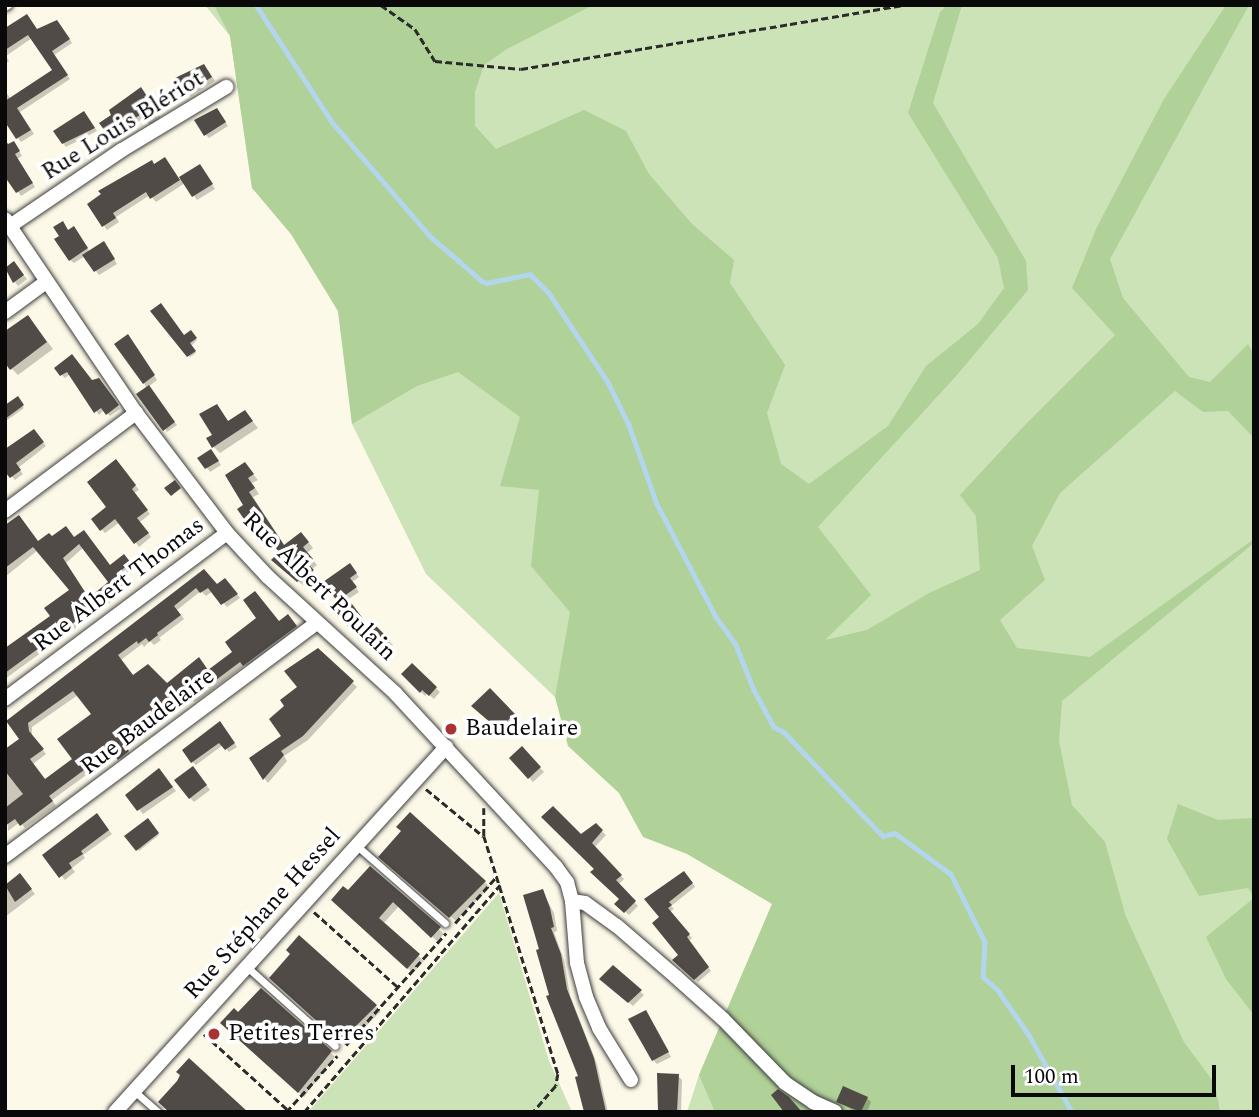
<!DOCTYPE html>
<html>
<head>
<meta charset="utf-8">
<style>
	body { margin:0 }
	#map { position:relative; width:1259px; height:1117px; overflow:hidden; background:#fdf9e8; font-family:Spectral,serif }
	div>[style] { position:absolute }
	.green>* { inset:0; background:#cce2b7 }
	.forest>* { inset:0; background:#b0d198 }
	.shadow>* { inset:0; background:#0003 }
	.stream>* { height:4.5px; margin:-2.25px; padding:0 2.25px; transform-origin:2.25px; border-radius:2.25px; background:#b3d6ee }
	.building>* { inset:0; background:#514b47 }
	.path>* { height:2.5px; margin-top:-1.25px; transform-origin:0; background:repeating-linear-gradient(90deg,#2b2b2b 0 7px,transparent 0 10.5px) }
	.roads { filter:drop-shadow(0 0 2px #3c3c3c) drop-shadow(0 0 2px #3c3c3c) }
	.service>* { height:7px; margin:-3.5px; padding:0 3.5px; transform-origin:3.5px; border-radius:3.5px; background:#fff }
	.minor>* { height:14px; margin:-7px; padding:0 7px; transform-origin:7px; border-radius:7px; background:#fff }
	.dots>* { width:19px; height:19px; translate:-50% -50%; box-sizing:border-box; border:4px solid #fff; border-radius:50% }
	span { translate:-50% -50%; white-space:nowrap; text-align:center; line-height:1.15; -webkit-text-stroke:7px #fff; paint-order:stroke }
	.street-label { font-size:24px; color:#090909 }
	.poi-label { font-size:24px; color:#090909 }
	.left { translate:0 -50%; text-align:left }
	.frame { position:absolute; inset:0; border:7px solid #090909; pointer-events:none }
	.scale { position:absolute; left:1011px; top:1065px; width:205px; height:32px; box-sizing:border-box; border:4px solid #090909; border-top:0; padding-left:9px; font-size:21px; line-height:24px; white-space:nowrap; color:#090909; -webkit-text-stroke:5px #fff; paint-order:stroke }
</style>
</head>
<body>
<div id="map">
	<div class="green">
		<div style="clip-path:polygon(205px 5px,1254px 5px,1254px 1112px,687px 1112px,699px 1075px,772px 904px,426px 574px,352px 424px,338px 311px,291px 234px,252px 188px,230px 36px)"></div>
		<div style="clip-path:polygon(499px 893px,549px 1061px,572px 1112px,308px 1112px)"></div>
	</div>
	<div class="forest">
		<div style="clip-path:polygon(214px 5px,593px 5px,507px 49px,484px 65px,475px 92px,475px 126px,496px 149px,584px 110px,626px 131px,649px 174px,692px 224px,734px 260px,730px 283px,785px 365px,767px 413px,781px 464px,809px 484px,888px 426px,926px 366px,978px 324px,1004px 288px,998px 258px,908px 113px,940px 12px,947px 5px,962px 5px,933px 103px,1026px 261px,1028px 290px,957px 375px,818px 527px,871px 595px,825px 640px,867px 630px,929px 593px,980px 570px,976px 516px,960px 495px,1024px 426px,1115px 335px,1072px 288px,1097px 227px,1164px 99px,1226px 5px,1249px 5px,1110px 259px,1123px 298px,1189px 377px,1210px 382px,1248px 344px,1254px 354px,1254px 438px,1228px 411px,1203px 412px,1175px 391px,1060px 493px,1032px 546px,1045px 580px,1000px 620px,1017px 648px,1090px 657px,1254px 539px,1254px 543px,1062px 701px,1059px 741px,1072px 805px,1105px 842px,1126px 917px,1184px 1042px,1215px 1084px,1220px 1112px,715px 1112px,699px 1075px,772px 904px,687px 854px,643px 837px,619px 793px,568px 746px,555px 697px,570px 612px,531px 566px,539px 490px,500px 486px,520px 417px,458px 372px,417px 386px,352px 424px,338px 311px,291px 234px,252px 188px,230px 36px)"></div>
		<div style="clip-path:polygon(1178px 804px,1218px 820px,1254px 818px,1254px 897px,1248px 888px,1199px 896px,1167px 839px)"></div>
		<div style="clip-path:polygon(1254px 898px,1254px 1015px,1226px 979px,1206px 937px)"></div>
	</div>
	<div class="shadow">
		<div style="clip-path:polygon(60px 25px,72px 43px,54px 55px,70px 79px,20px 112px,34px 134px,21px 142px,5px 121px,5px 91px,11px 99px,54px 71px,32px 38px,6px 56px,9px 61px,5px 64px,5px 31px,38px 30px)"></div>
		<div style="clip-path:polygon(208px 70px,215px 81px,190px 97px,177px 79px)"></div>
		<div style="clip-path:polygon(141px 89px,161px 118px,150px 125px,144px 118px,113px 138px,109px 134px,114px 115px)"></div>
		<div style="clip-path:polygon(221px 115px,228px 126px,209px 138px,205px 134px)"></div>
		<div style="clip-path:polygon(87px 116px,97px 131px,66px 147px,63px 143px)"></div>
		<div style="clip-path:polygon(17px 147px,22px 156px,17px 159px,35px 187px,21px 196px,5px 173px)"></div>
		<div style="clip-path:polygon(155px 165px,179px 179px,200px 166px,215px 189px,197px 200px,185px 183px,156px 202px,150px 195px,116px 217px,119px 222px,107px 230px,89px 204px)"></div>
		<div style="clip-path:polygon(66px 227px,69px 232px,77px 232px,90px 252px,107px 247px,117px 264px,99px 275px,85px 256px,74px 263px,70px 260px)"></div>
		<div style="clip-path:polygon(14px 264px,27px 279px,18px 286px,6px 270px)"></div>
		<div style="clip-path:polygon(152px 311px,184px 337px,191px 332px,197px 340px,191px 346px,196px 353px,190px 357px)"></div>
		<div style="clip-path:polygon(28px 317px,53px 349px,18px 375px,11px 368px)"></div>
		<div style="clip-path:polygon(131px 340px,157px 380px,148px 387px,177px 425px,167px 432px,144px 383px)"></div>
		<div style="clip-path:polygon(72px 357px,92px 382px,102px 383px,120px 409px,110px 416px,104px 410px,99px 415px,70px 374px,65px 378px,62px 375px,57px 369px)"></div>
		<div style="clip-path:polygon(17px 399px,24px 408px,6px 421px,5px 408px)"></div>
		<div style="clip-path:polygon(216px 406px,229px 422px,245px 412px,258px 428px,220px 453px,214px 447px)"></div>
		<div style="clip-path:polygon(37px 434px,46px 446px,18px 468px,23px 474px,15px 480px,5px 469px)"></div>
		<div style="clip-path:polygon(214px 455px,221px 465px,210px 472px,200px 458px)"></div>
		<div style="clip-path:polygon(245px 464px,258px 480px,252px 483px,259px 494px,253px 497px,285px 546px,306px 539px,313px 548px,307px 553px,317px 565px,311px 570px,318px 576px,304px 586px,279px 565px,281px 552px,273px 542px,267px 546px,250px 525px,246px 505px)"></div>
		<div style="clip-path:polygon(120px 465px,139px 490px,134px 493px,150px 514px,140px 522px,151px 537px,139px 547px,120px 522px,105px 533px,101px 529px)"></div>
		<div style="clip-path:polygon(evenodd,53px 538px,74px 539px,111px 567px,128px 561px,133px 568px,119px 579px,127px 590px,5px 679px,5px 650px,52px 617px,71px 590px,38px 550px,5px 577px,5px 549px,53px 538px,84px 547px,111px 582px,89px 600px,66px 563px,84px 547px)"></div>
		<div style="clip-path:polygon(353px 569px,359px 577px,352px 582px,359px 592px,347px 600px,368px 626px,371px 624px,393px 645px,385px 653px,369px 637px,364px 641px,361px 637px,326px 583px)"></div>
		<div style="clip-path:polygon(evenodd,204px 571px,218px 586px,229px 584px,240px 598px,227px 607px,213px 591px,206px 596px,201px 591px,177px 610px,184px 619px,159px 638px,161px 640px,154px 645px,150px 641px,144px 647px,142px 644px,121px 660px,133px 677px,167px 685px,209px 672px,279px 623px,292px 620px,300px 631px,249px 669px,245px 665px,200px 699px,194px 702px,190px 698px,167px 714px,130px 741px,132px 744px,126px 748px,132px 756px,123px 762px,115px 754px,52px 800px,56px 806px,25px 828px,20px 822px,8px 831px,5px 752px,21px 739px,8px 721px,204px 571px,78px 695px,93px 714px,74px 759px,45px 781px,33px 764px,46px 754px,32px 737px,32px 727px,78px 695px)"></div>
		<div style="clip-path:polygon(317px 650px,357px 687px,308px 740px,284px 756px,287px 761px,268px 783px,264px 778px,284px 736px,287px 706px)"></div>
		<div style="clip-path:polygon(412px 665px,440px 692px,434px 699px,427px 693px,425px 696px,403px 674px)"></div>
		<div style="clip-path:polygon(490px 690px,517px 719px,503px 732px,477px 709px)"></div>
		<div style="clip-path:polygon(223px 727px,237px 747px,229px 752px,223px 745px,196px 765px,192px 762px)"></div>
		<div style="clip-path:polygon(522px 749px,544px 772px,533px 782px,512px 758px)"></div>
		<div style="clip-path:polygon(197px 772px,210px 790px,194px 802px,190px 798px)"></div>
		<div style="clip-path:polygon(163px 775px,176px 791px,143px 814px,127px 795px)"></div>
		<div style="clip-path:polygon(410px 815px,490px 887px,456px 921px,386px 862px)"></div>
		<div style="clip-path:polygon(101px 820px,112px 834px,83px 855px,85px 858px,72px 868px,75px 872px,65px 880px,45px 855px)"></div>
		<div style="clip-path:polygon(148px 820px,159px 835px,139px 851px,127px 837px)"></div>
		<div style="clip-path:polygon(596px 826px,606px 835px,594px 848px,624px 879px,618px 885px,638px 906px,629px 915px,617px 904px,621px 899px,597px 869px,581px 837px)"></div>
		<div style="clip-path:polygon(370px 868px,444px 934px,437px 941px,399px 906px,383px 924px,424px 961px,413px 973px,338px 905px)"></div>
		<div style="clip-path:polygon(20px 876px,35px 894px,5px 917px,5px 887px)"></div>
		<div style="clip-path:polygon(687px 876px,695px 887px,671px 906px,674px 909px,670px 912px,692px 938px,689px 941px,711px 971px,698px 982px,675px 960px,681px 955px,661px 917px,647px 899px)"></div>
		<div style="clip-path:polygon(542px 891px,554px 913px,557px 931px,554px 932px,564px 960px,570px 995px,597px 1064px,608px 1112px,586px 1112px,580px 1078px,555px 1018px,526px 896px)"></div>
		<div style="clip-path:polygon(299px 937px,381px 1011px,346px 1046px,271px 978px,293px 954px)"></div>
		<div style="clip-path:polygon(613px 967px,644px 995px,633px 1006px,606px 982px)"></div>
		<div style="clip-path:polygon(646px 1012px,671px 1057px,657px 1064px,653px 1060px)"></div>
		<div style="clip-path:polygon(223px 1023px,330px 1052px,335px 1057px,304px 1097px)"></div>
		<div style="clip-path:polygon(678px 1076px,682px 1080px,681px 1112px,659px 1112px)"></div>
		<div style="clip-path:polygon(867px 1098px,871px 1102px,867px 1112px,855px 1112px,838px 1101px)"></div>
	</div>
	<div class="stream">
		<div style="left:256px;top:5px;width:140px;rotate:57deg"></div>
		<div style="left:332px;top:122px;width:152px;rotate:49.3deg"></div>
		<div style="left:431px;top:237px;width:67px;rotate:40.8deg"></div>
		<div style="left:482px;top:281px;width:5px;rotate:22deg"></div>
		<div style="left:487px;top:283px;width:44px;rotate:-11.8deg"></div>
		<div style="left:530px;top:274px;width:27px;rotate:45deg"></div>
		<div style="left:549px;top:293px;width:107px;rotate:56.5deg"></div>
		<div style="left:608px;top:382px;width:48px;rotate:64deg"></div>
		<div style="left:629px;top:425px;width:84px;rotate:70.5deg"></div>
		<div style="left:657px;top:504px;width:127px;rotate:62.4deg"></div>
		<div style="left:716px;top:617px;width:34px;rotate:54deg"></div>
		<div style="left:736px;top:645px;width:48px;rotate:68.2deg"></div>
		<div style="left:754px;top:690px;width:42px;rotate:61.6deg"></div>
		<div style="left:774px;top:727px;width:11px;rotate:27deg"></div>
		<div style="left:784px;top:732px;width:138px;rotate:46.5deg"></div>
		<div style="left:879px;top:832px;width:6px;rotate:45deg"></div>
		<div style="left:883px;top:836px;width:12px;rotate:-14deg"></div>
		<div style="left:895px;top:833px;width:69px;rotate:36.2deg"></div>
		<div style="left:951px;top:874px;width:76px;rotate:63.4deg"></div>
		<div style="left:985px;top:942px;width:35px;rotate:93deg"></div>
		<div style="left:983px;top:977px;width:18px;rotate:41deg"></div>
		<div style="left:997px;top:989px;width:56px;rotate:55.2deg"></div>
		<div style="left:1029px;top:1035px;width:88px;rotate:60.8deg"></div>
	</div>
	<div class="building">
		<div style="clip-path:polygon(27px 14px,37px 29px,57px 20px,70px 39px,52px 51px,68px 75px,17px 108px,31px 130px,16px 139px,5px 122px,5px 101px,52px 70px,28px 35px,5px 50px,5px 28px)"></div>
		<div style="clip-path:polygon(204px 64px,212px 77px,185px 94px,175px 78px)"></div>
		<div style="clip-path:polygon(141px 87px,158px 113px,145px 122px,140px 115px,108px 135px,99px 123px,111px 115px,109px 110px)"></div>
		<div style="clip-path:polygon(217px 108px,226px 122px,204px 136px,194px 120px)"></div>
		<div style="clip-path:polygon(84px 111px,95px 128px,62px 144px,53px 131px)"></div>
		<div style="clip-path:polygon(5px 140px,8px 144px,14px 141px,20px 151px,15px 154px,33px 183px,16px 193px,5px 177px)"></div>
		<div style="clip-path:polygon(165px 157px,180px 180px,150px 199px,146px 192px,113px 213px,116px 218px,102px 227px,87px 204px,101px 194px,98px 191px,152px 160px,154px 164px)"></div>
		<div style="clip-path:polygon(200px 164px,213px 184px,192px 197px,179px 177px)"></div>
		<div style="clip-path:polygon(63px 221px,68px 230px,74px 226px,88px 248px,69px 261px,54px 239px,59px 236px,53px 227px)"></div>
		<div style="clip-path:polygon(104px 241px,115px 259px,94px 272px,82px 255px)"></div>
		<div style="clip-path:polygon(14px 261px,24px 275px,13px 283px,5px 268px)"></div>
		<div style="clip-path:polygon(161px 303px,184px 335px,191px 330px,197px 338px,190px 343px,196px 351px,187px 357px,150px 311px)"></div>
		<div style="clip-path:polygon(28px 315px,47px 342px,10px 370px,5px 363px,5px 331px)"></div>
		<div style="clip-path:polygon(128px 334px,155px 375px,143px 384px,114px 344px)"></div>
		<div style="clip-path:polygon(72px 354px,92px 380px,99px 378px,119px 405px,106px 415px,101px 408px,94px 413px,67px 372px,60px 376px,54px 368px)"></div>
		<div style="clip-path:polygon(149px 385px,175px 422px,163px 431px,136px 394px)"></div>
		<div style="clip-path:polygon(18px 396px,24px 405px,5px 419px,5px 405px)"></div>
		<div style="clip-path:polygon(217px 404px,228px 421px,245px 410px,253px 421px,212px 448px,206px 438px,212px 435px,199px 414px)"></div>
		<div style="clip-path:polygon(34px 429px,44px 442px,16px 463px,21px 470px,10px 478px,5px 472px,5px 449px)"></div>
		<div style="clip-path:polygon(211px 449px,219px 461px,205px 469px,197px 458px)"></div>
		<div style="clip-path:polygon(116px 459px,136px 485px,132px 489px,148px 510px,137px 518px,149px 533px,134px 544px,115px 519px,100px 531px,91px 519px,106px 507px,87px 482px)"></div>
		<div style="clip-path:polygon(245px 462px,254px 474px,248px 478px,255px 488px,249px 492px,284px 545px,301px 532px,309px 542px,303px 547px,313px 559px,308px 564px,314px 570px,297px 582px,271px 560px,279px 552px,267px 537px,260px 542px,237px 509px,243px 505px,225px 475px)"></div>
		<div style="clip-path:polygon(175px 480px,181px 488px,171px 496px,164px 488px)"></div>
		<div style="clip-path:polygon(evenodd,19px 515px,38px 541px,49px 533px,52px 536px,66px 526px,74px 537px,84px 530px,110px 565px,124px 554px,131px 563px,116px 574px,125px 585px,5px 673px,5px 648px,50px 616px,44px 608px,69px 590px,33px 547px,5px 568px,5px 525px,19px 515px,79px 544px,108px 582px,89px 598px,63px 558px,79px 544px)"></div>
		<div style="clip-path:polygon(350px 563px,357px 573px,350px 578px,357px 587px,337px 601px,323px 582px)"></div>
		<div style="clip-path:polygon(evenodd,204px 569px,217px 584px,225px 578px,238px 594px,221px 605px,208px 588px,200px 593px,196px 588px,174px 606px,181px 615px,157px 633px,158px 635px,149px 642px,146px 638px,138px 644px,137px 641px,118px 655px,133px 675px,148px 664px,167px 683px,199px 657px,208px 670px,232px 652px,225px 642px,256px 618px,243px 600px,255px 591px,279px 621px,288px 614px,297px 626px,243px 666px,240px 662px,196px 695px,189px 698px,186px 694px,163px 710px,128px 737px,129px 739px,123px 743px,129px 751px,118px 760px,111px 750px,49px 796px,53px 801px,20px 826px,15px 819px,5px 826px,5px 808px,23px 794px,5px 771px,5px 749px,19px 739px,6px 721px,204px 569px,73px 691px,91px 714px,57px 739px,72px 759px,45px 779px,30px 759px,44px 749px,29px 731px,28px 723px,73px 691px)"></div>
		<div style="clip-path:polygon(346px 596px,367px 624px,371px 621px,390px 640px,380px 651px,364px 635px,359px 639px,331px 606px)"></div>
		<div style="clip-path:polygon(318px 648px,354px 681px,303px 736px,281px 751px,284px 755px,263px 780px,249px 758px,281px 736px,269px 719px,284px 706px,280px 700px,297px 687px,284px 671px)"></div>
		<div style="clip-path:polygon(412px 663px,437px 687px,429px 696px,422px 690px,420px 693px,401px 674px)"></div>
		<div style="clip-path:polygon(490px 688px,515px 714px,498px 729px,471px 706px)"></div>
		<div style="clip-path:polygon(220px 721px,235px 743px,225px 750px,219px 743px,191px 763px,182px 750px)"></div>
		<div style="clip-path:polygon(522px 746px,541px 767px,528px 779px,509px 758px)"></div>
		<div style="clip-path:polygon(193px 766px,207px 785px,189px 799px,174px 780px)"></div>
		<div style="clip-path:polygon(159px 768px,173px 787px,137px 811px,125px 795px)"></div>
		<div style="clip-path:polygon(553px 806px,581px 834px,596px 823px,603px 830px,592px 843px,622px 875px,616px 880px,636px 901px,624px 913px,614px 904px,619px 899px,590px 872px,594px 869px,541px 817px)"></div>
		<div style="clip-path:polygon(410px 812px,486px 881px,449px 918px,378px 857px,401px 831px,396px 827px)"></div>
		<div style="clip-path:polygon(97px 813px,109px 830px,81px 851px,83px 854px,69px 863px,72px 868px,59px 878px,42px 855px)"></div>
		<div style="clip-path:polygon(148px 818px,159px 833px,136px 851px,124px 836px)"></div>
		<div style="clip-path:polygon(370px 866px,441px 927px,431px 938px,393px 902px,379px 918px,420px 954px,407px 969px,331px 900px,343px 886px,348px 890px)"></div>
		<div style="clip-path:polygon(684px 871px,693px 883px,669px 902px,672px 905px,668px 908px,690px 934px,687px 937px,709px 967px,694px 980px,672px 960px,678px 955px,652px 923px,659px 917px,644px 899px)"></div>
		<div style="clip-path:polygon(20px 873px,32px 889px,15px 902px,5px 885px)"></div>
		<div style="clip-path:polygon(543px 889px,550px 908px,554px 927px,551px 928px,561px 954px,567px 989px,594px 1058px,606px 1112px,584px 1112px,575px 1077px,578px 1076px,546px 996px,549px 995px,536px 950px,539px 949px,523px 895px)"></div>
		<div style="clip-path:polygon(299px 935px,377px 1005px,340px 1042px,269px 978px,290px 954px,286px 950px)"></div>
		<div style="clip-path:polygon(613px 965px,642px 990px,628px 1003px,599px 979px)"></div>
		<div style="clip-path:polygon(261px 988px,332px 1051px,298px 1093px,220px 1023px,234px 1008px,238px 1012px)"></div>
		<div style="clip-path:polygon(646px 1010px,669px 1052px,652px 1061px,628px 1019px)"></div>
		<div style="clip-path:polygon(189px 1058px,248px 1112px,169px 1112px,158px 1102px,177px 1081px,180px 1075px,176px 1072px)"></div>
		<div style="clip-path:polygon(657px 1073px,679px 1074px,677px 1112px,658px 1112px)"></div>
		<div style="clip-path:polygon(843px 1086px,868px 1097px,861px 1112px,836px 1102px)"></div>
		<div style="clip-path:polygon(778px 1089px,789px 1097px,802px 1112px,784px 1112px,771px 1095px)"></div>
	</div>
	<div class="path">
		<div style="left:381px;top:5px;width:42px;rotate:35.2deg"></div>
		<div style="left:415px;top:29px;width:38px;rotate:58deg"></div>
		<div style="left:435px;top:61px;width:86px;rotate:5.3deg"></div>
		<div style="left:521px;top:69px;width:389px;rotate:-9.5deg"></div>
		<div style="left:426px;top:789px;width:74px;rotate:39.5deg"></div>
		<div style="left:484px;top:808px;width:28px;rotate:90deg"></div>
		<div style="left:484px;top:836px;width:249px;rotate:72.7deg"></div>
		<div style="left:558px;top:1074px;width:12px;rotate:99deg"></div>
		<div style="left:556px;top:1086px;width:35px;rotate:131deg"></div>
		<div style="left:314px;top:912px;width:113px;rotate:41.8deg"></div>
		<div style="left:455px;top:923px;width:63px;rotate:-48.2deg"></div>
		<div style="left:204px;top:1034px;width:112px;rotate:42.1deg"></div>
		<div style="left:346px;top:1045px;width:150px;rotate:-48.2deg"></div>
		<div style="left:286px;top:1112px;width:76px;rotate:-47.7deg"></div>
		<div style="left:304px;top:1112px;width:300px;rotate:-49.2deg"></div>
	</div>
	<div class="roads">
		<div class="service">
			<div style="left:5px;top:7px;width:4px;rotate:-34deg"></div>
			<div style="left:357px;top:846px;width:117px;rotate:41.2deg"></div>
			<div style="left:247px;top:967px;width:118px;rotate:41.9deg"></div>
			<div style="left:134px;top:1091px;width:32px;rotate:41deg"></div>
		</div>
		<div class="minor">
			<div style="left:5px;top:219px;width:234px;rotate:56deg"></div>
			<div style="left:136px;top:413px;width:151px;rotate:52.8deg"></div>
			<div style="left:227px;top:533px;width:60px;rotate:47deg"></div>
			<div style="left:268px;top:577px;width:172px;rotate:42.4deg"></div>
			<div style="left:395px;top:693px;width:237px;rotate:47.2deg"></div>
			<div style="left:556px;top:867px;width:19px;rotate:54deg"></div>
			<div style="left:567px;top:882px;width:20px;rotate:75deg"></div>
			<div style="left:572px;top:901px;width:62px;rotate:85.4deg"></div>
			<div style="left:577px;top:963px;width:35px;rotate:75deg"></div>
			<div style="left:586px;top:997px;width:34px;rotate:67deg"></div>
			<div style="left:599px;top:1028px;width:61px;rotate:58.4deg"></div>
			<div style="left:10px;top:226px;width:135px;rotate:-34.2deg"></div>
			<div style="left:122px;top:150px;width:122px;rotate:-31.2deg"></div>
			<div style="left:5px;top:312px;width:51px;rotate:-36.2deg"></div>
			<div style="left:5px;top:511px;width:164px;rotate:-36.8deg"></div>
			<div style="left:5px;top:699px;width:277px;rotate:-36.8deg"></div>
			<div style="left:5px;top:856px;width:389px;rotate:-36.8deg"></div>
			<div style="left:572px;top:901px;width:13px;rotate:9deg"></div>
			<div style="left:585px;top:903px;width:39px;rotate:36deg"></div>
			<div style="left:617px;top:926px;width:78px;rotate:40.8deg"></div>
			<div style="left:676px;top:977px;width:63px;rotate:41.8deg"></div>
			<div style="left:723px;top:1019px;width:89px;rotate:45.9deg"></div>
			<div style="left:785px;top:1083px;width:34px;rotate:34deg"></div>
			<div style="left:813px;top:1102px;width:24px;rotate:24deg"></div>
			<div style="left:115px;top:1112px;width:493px;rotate:-47.8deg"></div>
		</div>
	</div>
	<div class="dots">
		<div style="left:451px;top:729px;background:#a93234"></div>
		<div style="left:214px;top:1034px;background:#a93234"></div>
	</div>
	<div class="street-label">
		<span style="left:123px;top:126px;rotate:-32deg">Rue Louis Blériot</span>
		<span style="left:119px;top:585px;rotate:-37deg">Rue Albert Thomas</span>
		<span style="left:319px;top:587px;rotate:44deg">Rue Albert Poulain</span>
		<span style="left:148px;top:722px;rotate:-37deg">Rue Baudelaire</span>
		<span style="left:263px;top:914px;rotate:-48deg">Rue Stéphane Hessel</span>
	</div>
	<div class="poi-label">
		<span class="left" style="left:465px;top:729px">Baudelaire</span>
		<span class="left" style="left:228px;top:1034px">Petites Terres</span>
	</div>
	<div class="frame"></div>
	<div class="scale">100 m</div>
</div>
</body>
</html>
